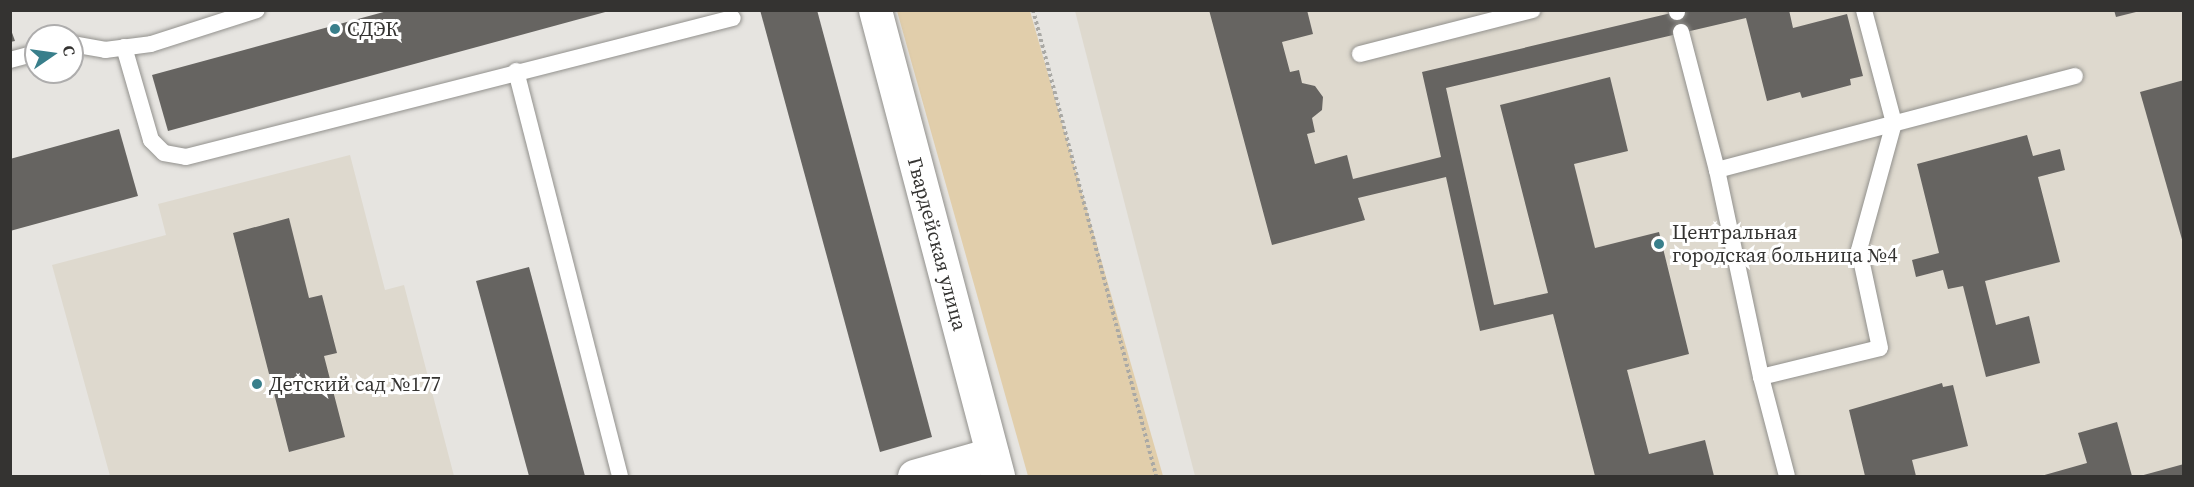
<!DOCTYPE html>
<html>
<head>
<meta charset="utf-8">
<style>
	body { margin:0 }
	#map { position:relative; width:2194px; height:487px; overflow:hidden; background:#e6e4e0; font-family:"Source Serif 4",serif }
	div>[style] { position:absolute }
	.built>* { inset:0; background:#ded9ce }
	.green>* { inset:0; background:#e1ceab }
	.building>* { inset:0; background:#666461 }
	.path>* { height:4px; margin-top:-2px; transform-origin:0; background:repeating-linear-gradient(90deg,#aaa9a5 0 3px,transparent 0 6px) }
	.roads { filter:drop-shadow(0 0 2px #92918d) drop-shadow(0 0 2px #92918d) }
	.service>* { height:16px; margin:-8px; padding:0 8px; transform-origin:8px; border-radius:8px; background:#fff }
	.minor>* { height:33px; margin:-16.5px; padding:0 16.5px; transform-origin:16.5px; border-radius:16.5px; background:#fff }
	.dots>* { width:16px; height:16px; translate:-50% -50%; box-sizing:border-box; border:3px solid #fff; border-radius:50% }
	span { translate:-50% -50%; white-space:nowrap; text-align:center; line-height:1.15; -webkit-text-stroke:6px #fff; paint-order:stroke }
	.poi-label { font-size:20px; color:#343331 }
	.left { translate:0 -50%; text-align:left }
	.street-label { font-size:20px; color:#343331 }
	.frame { position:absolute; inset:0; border:12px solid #343331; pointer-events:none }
	.north { position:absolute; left:24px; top:24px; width:60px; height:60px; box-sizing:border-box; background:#fff; border:2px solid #aeadad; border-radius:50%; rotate:77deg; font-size:16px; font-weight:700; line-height:24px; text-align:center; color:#343331 }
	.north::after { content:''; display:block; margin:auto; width:21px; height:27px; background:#397f8b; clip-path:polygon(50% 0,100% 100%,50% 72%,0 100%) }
</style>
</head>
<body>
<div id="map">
	<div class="built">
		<div style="clip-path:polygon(1075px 11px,2183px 11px,2183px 476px,1195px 476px)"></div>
		<div style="clip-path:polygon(350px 155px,385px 290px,404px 285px,454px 476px,110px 476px,52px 265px,166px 235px,158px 204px)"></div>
	</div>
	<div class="green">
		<div style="clip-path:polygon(897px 11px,1030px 11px,1163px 476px,1028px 476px)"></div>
	</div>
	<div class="building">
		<div style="clip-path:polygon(391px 10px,609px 11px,168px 131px,152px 75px)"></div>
		<div style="clip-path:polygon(760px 10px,817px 10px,932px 437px,880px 452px)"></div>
		<div style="clip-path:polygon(1209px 10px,1307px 10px,1313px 34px,1282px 42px,1290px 72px,1299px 70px,1302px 83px,1315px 86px,1323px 97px,1322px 110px,1312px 118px,1315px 132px,1307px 134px,1315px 164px,1347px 155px,1353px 179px,1441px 157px,1422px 72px,1684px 10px,1789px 10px,1793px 28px,1847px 14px,1863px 76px,1850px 79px,1851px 85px,1802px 98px,1800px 92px,1767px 101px,1746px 18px,1446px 88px,1494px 305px,1548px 293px,1500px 105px,1610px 77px,1628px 151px,1574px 164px,1595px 248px,1659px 232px,1689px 354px,1627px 370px,1649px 454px,1705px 440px,1714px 476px,1595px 476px,1553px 314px,1480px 331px,1446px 177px,1358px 198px,1365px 220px,1272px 245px)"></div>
		<div style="clip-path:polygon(2114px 10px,2139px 10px,2140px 11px,2116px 17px)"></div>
		<div style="clip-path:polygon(10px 27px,15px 41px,10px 42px)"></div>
		<div style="clip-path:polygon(2184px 80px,2184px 243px,2183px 243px,2140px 92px)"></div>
		<div style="clip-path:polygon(119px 129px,138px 196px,10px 231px,10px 159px)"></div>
		<div style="clip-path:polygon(2027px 135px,2033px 156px,2060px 149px,2065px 170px,2038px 177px,2060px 262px,1985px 281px,1996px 325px,2029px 316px,2040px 363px,1986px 377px,1963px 286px,1948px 289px,1943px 270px,1916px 277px,1912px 260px,1939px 253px,1917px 164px)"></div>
		<div style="clip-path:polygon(289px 218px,309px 298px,322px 295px,337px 353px,324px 356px,345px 437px,289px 452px,233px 233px)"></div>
		<div style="clip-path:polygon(529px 267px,585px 476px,529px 476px,476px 281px)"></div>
		<div style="clip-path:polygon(1942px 383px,1943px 387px,1953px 385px,1968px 446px,1912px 460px,1916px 476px,1865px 476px,1849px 410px)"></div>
		<div style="clip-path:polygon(2117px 422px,2132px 476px,2041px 476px,2087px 463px,2078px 433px)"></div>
		<div style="clip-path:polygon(2184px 464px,2184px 476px,2140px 476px)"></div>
	</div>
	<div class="path">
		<div style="left:1033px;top:10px;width:482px;rotate:75.2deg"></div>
	</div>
	<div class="roads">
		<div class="service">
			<div style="left:1677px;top:10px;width:2px;rotate:90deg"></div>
			<div style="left:1681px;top:32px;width:143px;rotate:75.4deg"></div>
			<div style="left:1717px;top:170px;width:212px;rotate:78deg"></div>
			<div style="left:1761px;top:377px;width:102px;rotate:75.3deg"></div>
			<div style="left:72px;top:44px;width:34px;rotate:10deg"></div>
			<div style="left:105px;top:50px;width:46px;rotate:-7.4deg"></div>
			<div style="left:151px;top:44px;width:111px;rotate:-17.8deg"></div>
			<div style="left:124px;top:47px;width:97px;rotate:73.8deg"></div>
			<div style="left:151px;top:140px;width:18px;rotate:45deg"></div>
			<div style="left:164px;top:153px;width:22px;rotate:10deg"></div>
			<div style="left:186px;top:157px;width:564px;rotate:-14.26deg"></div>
			<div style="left:1360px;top:54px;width:178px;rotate:-14.3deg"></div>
			<div style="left:10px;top:60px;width:27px;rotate:-15deg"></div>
			<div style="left:516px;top:71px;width:418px;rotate:75.6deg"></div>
			<div style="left:1717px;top:170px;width:370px;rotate:-14.7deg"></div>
			<div style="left:1761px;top:377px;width:122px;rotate:-13.7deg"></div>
			<div style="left:1880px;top:348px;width:100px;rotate:-102.1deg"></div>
			<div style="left:1859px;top:250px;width:132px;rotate:-74.6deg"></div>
			<div style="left:1894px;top:123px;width:117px;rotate:-104.9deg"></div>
		</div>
		<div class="minor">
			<div style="left:875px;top:10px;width:482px;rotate:75.2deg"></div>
			<div style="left:914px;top:476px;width:81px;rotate:-15.8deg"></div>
		</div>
	</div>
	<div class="dots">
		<div style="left:335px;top:29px;background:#397f8b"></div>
		<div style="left:1659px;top:244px;background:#397f8b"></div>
		<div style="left:257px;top:384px;background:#397f8b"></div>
	</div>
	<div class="poi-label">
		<span class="left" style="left:347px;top:29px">СДЭК</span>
		<span class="left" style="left:1672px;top:244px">Центральная<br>городская больница №4</span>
		<span class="left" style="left:269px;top:384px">Детский сад №177</span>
	</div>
	<div class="street-label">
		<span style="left:937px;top:244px;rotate:75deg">Гвардейская улица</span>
	</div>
	<div class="frame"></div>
	<div class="north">С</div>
</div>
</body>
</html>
